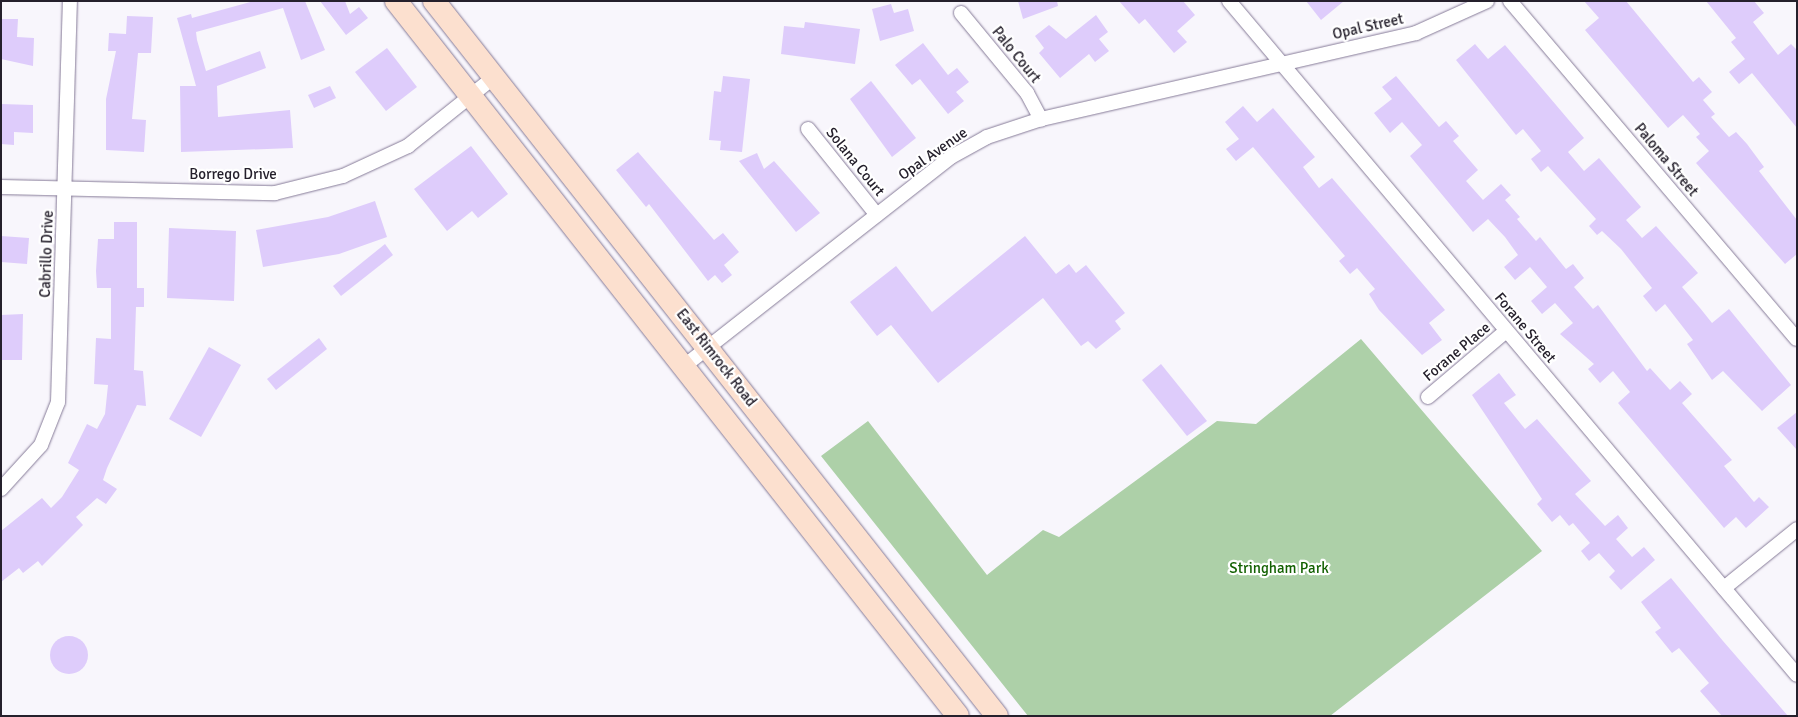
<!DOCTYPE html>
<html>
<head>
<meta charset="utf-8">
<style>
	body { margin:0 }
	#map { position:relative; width:1798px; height:717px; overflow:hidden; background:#f8f6fc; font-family:Signika,sans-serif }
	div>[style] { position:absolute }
	.green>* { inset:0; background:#add0a8 }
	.building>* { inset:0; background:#deccfb }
	.round { border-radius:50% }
	.roads { filter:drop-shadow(0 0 1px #867b98) drop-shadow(0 0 1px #867b98) }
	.minor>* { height:14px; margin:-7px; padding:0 7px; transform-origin:7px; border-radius:7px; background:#fff }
	.primary>* { height:22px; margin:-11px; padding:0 11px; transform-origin:11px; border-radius:11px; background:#fce0cf }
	span { translate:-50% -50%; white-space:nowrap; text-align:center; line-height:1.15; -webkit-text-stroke:4.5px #fff; paint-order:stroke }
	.street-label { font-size:15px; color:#25202c }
	.park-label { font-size:15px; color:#136102 }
	.frame { position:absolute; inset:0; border:2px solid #25202c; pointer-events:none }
</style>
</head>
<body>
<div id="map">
	<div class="green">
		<div style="clip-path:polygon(1361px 339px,1542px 551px,1330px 716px,1028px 716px,821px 456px,868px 421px,987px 575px,1043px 530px,1059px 537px,1217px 421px,1256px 424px)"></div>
	</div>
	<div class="building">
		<div style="clip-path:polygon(254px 1px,305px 1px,325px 50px,301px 60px,283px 8px,196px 32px,197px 40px,206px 71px,260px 51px,266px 68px,217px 86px,218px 117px,290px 110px,293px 148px,181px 152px,180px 86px,196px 86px,177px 18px,191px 14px,192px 18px)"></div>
		<div style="clip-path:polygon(320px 1px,345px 1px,350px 14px,359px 7px,368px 18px,346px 35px)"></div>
		<div style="clip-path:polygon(1018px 1px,1057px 1px,1058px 6px,1023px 19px)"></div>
		<div style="clip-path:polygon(1119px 1px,1183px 1px,1195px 15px,1177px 31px,1187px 42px,1174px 53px,1145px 19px,1139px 24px)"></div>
		<div style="clip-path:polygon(1306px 1px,1344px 1px,1321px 20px)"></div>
		<div style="clip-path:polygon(1584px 1px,1626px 1px,1693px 82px,1699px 77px,1712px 92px,1703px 100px,1715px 114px,1711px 117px,1729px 137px,1736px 132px,1747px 144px,1764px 167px,1759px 171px,1797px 220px,1797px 254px,1785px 264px,1696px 163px,1709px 151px,1696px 137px,1700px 134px,1683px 115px,1668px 128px,1585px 30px,1599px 18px)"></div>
		<div style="clip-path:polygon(1706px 1px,1754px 1px,1764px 13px,1753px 22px,1778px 55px,1791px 44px,1797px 50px,1797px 128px,1752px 73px,1739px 84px,1729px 72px,1745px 59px,1731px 42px,1736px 38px)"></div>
		<div style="clip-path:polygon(891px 4px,894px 13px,908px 9px,914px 31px,880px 41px,872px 9px)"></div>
		<div style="clip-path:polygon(1096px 15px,1108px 32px,1099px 39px,1109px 51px,1095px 62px,1089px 54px,1060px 78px,1039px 53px,1044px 48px,1035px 36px,1049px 25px,1066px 39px)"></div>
		<div style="clip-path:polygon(127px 16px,153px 17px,151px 53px,138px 53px,132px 119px,146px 120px,144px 152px,106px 150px,106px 99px,116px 51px,108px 51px,109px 33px,126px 34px)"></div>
		<div style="clip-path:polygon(1px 19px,18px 19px,17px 37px,34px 38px,33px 66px,1px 59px)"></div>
		<div style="clip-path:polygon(805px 22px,860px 29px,855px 64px,781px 54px,784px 26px,804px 28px)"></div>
		<div style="clip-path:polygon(923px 43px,948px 75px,957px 68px,969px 82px,956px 92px,964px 101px,948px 114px,920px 79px,912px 85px,895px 65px)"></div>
		<div style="clip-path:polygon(1475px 44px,1488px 59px,1505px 45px,1584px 138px,1568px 152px,1584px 171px,1599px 158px,1641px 207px,1626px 220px,1642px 238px,1656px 226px,1698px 273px,1682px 287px,1700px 308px,1712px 323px,1729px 309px,1791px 385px,1762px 411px,1723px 371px,1712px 380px,1687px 344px,1693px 340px,1665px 304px,1656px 312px,1643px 296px,1652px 288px,1621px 249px,1602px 231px,1597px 235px,1589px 226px,1596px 219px,1548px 166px,1541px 172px,1531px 159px,1541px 151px,1523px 129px,1516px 135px,1456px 60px)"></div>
		<div style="clip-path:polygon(387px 48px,417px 87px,386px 111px,355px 72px)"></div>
		<div style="clip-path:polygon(723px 76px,750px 79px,742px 152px,720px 150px,721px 141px,709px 140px,714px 91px,721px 92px)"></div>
		<div style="clip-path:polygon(1396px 76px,1439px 127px,1446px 121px,1459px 136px,1453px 141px,1478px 170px,1466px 181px,1483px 200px,1501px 184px,1511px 195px,1505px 200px,1520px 217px,1517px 219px,1536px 241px,1540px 237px,1566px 269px,1573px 264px,1584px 278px,1574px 287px,1593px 309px,1598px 305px,1647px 371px,1650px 368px,1670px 390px,1680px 381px,1692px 394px,1682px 403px,1732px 460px,1724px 466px,1754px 502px,1759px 497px,1769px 507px,1746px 528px,1736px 517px,1724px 528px,1713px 515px,1618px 403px,1630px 392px,1613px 371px,1600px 383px,1588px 369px,1594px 364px,1560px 334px,1573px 323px,1555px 303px,1542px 314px,1531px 301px,1547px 287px,1530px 267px,1515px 280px,1504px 267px,1518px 255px,1505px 237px,1488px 219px,1473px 232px,1410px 156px,1422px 145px,1402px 122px,1390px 133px,1374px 113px,1392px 99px,1382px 87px)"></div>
		<div style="clip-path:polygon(871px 81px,916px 138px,892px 157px,850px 99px)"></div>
		<div style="clip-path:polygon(330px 86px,336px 98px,314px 108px,308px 95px)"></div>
		<div style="clip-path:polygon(1px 104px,33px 105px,33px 133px,14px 132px,14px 145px,1px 144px)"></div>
		<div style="clip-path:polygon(1243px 106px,1257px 122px,1273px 108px,1315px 157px,1303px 167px,1319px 188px,1332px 178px,1445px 310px,1429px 323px,1442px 340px,1422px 355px,1379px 310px,1369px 294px,1375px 289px,1357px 268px,1350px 274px,1339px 261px,1345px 256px,1253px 147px,1236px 161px,1226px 149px,1239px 139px,1225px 122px)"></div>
		<div style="clip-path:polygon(471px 146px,508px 194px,478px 218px,472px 211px,447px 231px,414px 189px)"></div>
		<div style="clip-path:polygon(638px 152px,714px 240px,723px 233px,739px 252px,724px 265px,732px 275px,722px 283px,715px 275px,708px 281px,649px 204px,646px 207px,616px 170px)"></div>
		<div style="clip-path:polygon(757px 153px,764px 169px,774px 161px,820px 213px,796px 232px,739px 161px)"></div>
		<div style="clip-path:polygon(375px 201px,387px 237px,339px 254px,263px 267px,256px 230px,328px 217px)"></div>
		<div style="clip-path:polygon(114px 222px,137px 222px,137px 288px,144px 288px,144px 307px,136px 307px,134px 370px,143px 371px,146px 406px,137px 405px,107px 468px,103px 480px,117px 489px,106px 504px,97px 498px,76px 517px,83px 525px,42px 566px,38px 561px,23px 573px,19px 568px,1px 582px,1px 531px,42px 498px,51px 508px,62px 497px,79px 470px,68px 463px,87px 424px,97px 429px,105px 414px,108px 385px,94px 384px,96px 338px,111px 339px,111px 288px,97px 288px,96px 271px,98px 239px,114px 239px)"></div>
		<div style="clip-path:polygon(169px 228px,236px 231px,234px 301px,167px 298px)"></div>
		<div style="clip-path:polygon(1px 236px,29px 238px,27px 264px,1px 262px)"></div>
		<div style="clip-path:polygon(1025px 236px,1056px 274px,1069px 264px,1076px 273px,1086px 265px,1125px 313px,1115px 321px,1121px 329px,1096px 349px,1088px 341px,1081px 346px,1043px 298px,938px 383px,891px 325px,877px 336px,850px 302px,896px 266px,932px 312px)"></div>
		<div style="clip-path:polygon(385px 244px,393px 255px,341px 296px,333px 286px)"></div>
		<div style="clip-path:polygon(23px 314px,22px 360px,1px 360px,1px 315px)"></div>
		<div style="clip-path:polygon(319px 338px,327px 349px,276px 390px,267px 379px)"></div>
		<div style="clip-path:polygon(209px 347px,241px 365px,201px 437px,169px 419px)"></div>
		<div style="clip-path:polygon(1161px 364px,1207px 421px,1187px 436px,1142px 380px)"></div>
		<div style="clip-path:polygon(1499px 373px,1516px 395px,1504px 403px,1525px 429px,1537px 419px,1591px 481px,1575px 494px,1605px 526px,1618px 515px,1628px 528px,1616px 539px,1632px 557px,1644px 547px,1655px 560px,1621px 590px,1609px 577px,1615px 571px,1599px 553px,1589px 561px,1581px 551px,1590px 543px,1573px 523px,1569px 526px,1560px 515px,1552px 522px,1537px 504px,1542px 499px,1472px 395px)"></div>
		<div style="clip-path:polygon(1797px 412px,1797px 450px,1777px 428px)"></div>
		<div style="clip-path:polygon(1671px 578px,1723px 641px,1788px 716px,1722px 716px,1700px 691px,1709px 683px,1679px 648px,1672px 653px,1655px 632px,1661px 628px,1641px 602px)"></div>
		<div class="round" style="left:50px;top:636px;width:38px;height:38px"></div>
	</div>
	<div class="roads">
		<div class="minor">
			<div style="left:1229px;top:1px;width:881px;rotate:49.88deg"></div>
			<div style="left:1510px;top:1px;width:443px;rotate:49.7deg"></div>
			<div style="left:961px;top:13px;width:104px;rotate:50.5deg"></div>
			<div style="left:1027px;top:93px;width:30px;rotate:62deg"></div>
			<div style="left:808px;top:129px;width:110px;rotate:51.3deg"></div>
			<div style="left:1px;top:187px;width:274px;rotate:1.3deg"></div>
			<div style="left:275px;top:193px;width:70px;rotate:-14deg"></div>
			<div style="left:343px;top:176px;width:72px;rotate:-24.8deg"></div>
			<div style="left:408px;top:146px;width:109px;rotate:-38.7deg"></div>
			<div style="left:683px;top:367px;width:340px;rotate:-38.1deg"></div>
			<div style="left:951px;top:157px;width:41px;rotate:-29.1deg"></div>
			<div style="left:987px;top:137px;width:57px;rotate:-18.4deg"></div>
			<div style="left:1041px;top:119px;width:385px;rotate:-12.9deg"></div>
			<div style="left:1416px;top:33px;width:78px;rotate:-24.3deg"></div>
			<div style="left:1428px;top:397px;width:102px;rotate:-40.2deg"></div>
			<div style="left:1px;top:489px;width:59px;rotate:-47.7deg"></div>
			<div style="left:41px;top:445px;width:46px;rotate:-68.4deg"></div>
			<div style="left:58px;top:402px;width:401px;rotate:-88.3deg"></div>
			<div style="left:1724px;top:588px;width:94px;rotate:-38.9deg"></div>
		</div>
		<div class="primary">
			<div style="left:396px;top:1px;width:909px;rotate:51.83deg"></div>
			<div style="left:434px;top:1px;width:910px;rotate:51.78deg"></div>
		</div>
	</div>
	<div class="street-label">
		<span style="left:1368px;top:27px;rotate:-13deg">Opal Street</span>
		<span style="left:1016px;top:55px;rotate:51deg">Palo Court</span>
		<span style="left:933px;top:154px;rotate:-35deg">Opal Avenue</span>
		<span style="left:1666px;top:160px;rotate:50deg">Paloma Street</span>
		<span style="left:855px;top:162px;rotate:51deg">Solana Court</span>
		<span style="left:233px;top:175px">Borrego Drive</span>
		<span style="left:47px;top:254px;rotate:-88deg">Cabrillo Drive</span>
		<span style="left:1525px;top:328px;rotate:50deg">Forane Street</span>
		<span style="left:1457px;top:352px;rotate:-40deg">Forane Place</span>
		<span style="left:716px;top:358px;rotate:52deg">East Rimrock Road</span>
	</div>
	<div class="park-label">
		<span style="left:1279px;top:569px">Stringham Park</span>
	</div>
	<div class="frame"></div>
</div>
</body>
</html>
